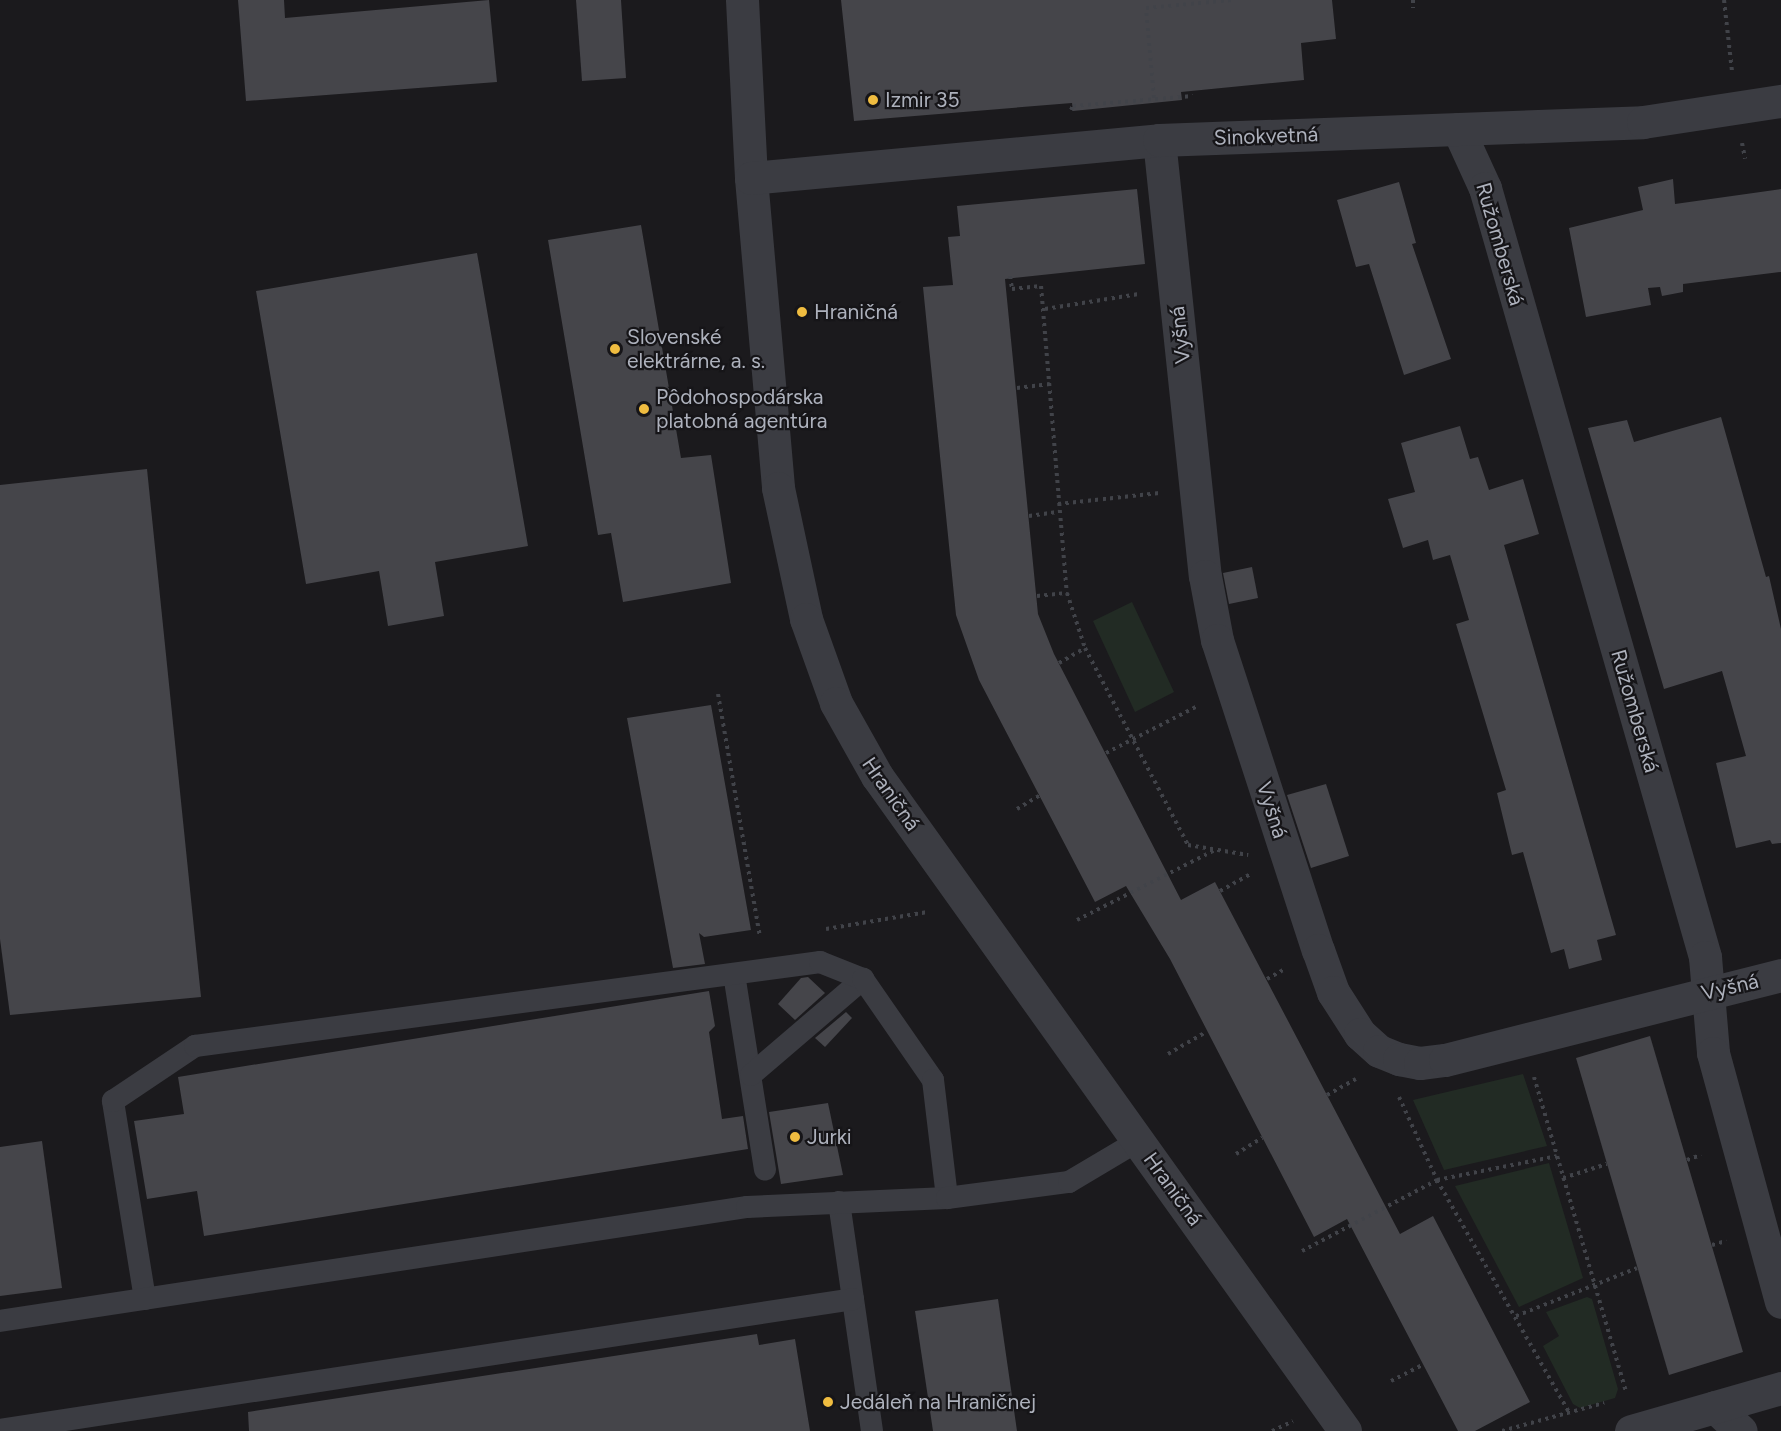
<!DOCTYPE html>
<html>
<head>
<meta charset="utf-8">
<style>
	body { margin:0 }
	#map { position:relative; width:1781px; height:1431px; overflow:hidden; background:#1b1a1d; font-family:Figtree,sans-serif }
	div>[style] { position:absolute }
	.green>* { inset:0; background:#222b24 }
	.building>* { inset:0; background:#45454a }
	.path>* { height:4px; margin-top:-2px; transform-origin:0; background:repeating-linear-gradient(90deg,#414349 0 3px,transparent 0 7.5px) }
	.service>* { height:22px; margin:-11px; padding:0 11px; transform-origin:11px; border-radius:11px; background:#3b3c42 }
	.minor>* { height:33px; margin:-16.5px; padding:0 16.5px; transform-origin:16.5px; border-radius:16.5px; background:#3b3c42 }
	.dots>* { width:16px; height:16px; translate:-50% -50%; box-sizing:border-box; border:3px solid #161518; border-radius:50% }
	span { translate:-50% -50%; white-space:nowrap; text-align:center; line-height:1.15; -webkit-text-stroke:4.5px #161518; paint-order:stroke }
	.poi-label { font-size:21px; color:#adb1bc }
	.left { translate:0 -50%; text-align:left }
	.street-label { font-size:21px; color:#adb1bc }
</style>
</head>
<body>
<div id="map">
	<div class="green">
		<div style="clip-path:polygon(1132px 602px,1174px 692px,1135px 712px,1093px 621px)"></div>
		<div style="clip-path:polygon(1523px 1074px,1547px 1146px,1444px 1170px,1413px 1100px)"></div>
		<div style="clip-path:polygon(1549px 1163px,1583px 1278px,1519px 1307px,1455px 1186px)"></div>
		<div style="clip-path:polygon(1587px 1297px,1592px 1299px,1618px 1389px,1615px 1398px,1580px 1408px,1573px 1404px,1543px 1346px,1559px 1336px,1546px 1312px)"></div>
	</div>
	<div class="building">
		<div style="clip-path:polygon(238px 0,284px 0,285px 18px,489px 0,497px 82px,246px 101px)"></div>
		<div style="clip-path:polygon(576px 0,621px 0,626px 78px,582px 81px)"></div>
		<div style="clip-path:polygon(841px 0,1332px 0,1336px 39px,1301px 43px,1304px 80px,1181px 92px,1182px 100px,1073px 111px,1072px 103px,854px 121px)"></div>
		<div style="clip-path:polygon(1673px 179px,1675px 204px,1781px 189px,1781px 272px,1683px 284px,1683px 292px,1662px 296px,1660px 287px,1648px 288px,1651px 305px,1586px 317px,1569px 228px,1643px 210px,1638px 187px)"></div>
		<div style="clip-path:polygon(1399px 182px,1416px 243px,1412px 244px,1451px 359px,1404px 375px,1369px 264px,1356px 267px,1337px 200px)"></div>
		<div style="clip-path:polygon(1137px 189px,1145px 264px,1005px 279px,1038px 614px,1054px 654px,1181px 900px,1215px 882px,1400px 1234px,1433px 1216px,1530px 1402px,1475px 1431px,1458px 1431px,1347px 1219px,1314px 1237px,1170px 959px,1126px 886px,1095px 902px,979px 680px,956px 615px,923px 287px,953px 285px,948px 237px,960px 236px,957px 206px)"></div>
		<div style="clip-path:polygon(641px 225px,681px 458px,711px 455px,731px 583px,623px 602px,611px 533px,598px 535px,548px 240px)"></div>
		<div style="clip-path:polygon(477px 253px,528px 546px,435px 562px,444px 616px,388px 626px,379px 571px,306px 584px,256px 291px)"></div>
		<div style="clip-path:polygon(1721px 417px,1766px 577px,1769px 576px,1781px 629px,1781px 843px,1772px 844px,1770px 840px,1736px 848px,1716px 763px,1746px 756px,1722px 671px,1664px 689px,1588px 428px,1627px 420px,1634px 442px)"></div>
		<div style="clip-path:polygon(1460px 426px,1470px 459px,1478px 457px,1489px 490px,1523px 479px,1539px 534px,1504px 545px,1616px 935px,1597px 940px,1602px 960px,1569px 969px,1564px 949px,1551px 953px,1523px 852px,1512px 855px,1497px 793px,1506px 790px,1456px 624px,1469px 620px,1450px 555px,1433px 560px,1428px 540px,1403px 548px,1388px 499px,1415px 492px,1401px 443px)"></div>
		<div style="clip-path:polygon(147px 469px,201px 997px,10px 1015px,0 939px,0 485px)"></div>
		<div style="clip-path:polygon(1252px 567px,1258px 598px,1229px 604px,1223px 573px)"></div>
		<div style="clip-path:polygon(711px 705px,751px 930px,704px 937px,699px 933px,705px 964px,673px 968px,627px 718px)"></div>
		<div style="clip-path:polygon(1326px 784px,1349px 856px,1311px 868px,1287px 795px)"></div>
		<div style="clip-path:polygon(808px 977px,825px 993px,795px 1020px,778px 1004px,801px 978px)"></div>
		<div style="clip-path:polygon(709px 991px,715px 1026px,709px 1032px,722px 1119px,743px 1116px,748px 1149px,204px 1236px,197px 1191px,147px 1199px,134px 1121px,184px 1114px,178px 1077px)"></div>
		<div style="clip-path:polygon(846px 1012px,852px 1018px,825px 1047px,815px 1038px)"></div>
		<div style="clip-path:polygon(1650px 1036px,1743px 1352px,1669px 1375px,1576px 1058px)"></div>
		<div style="clip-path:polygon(828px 1103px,843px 1175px,781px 1184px,769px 1112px)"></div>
		<div style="clip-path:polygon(42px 1141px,62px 1288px,0 1296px,0 1147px)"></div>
		<div style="clip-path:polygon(998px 1299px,1017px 1431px,933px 1431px,915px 1311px)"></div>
		<div style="clip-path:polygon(757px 1334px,759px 1345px,795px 1339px,810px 1431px,249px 1431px,248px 1412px)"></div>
	</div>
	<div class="path">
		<div style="left:1413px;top:0;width:8px;rotate:90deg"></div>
		<div style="left:1724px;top:0;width:71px;rotate:83.6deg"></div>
		<div style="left:1154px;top:98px;width:90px;rotate:-95.1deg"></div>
		<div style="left:1146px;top:8px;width:87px;rotate:-5.3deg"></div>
		<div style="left:1071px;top:110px;width:4px;rotate:-63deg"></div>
		<div style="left:1073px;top:106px;width:120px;rotate:-4.8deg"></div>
		<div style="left:1742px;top:143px;width:16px;rotate:79deg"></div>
		<div style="left:1010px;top:276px;width:13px;rotate:81deg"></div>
		<div style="left:1012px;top:289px;width:29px;rotate:-6deg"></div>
		<div style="left:1041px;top:286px;width:308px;rotate:85.2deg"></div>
		<div style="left:1067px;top:593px;width:58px;rotate:71.9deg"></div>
		<div style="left:1085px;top:648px;width:222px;rotate:62.4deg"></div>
		<div style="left:1188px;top:845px;width:61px;rotate:9.5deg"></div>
		<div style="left:1045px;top:309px;width:95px;rotate:-9.1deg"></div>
		<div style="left:1017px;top:388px;width:33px;rotate:-7deg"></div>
		<div style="left:1058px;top:504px;width:102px;rotate:-6.2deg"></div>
		<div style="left:1029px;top:516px;width:30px;rotate:-8deg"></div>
		<div style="left:1037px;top:596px;width:30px;rotate:-6deg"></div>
		<div style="left:1059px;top:663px;width:30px;rotate:-30deg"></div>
		<div style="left:718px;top:694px;width:247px;rotate:80.2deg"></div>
		<div style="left:1106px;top:753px;width:103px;rotate:-27.1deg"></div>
		<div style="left:1017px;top:809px;width:27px;rotate:-31deg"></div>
		<div style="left:1220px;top:891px;width:37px;rotate:-29deg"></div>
		<div style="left:1077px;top:920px;width:153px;rotate:-26.9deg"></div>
		<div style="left:826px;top:929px;width:103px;rotate:-9.5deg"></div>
		<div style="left:1267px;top:979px;width:21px;rotate:-29deg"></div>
		<div style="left:1168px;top:1054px;width:44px;rotate:-30.1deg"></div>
		<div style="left:1534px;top:1077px;width:328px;rotate:73.7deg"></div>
		<div style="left:1327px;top:1095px;width:33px;rotate:-29deg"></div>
		<div style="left:1399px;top:1097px;width:91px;rotate:65.4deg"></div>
		<div style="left:1437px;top:1180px;width:266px;rotate:60.4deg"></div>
		<div style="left:1236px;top:1154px;width:31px;rotate:-32deg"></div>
		<div style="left:1687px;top:1160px;width:15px;rotate:-20deg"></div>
		<div style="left:1563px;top:1178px;width:46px;rotate:-17.7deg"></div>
		<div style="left:1712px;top:1245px;width:15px;rotate:-16deg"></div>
		<div style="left:1302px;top:1251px;width:153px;rotate:-27.7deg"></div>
		<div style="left:1437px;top:1180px;width:122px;rotate:-11.3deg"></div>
		<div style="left:1516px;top:1316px;width:130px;rotate:-21.6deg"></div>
		<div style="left:1391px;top:1381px;width:36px;rotate:-27deg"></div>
		<div style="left:1272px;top:1431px;width:23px;rotate:-25deg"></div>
		<div style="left:1502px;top:1431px;width:106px;rotate:-15.4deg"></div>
	</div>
	<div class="service">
		<div style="left:734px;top:974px;width:198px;rotate:81deg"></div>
		<div style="left:751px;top:1075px;width:148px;rotate:-40.6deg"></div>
		<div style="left:839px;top:1202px;width:231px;rotate:81.8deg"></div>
		<div style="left:145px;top:1299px;width:201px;rotate:-99.2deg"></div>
		<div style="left:113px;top:1101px;width:99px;rotate:-33.9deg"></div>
		<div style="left:195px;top:1046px;width:631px;rotate:-7.65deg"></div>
		<div style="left:820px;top:962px;width:46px;rotate:21.6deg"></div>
		<div style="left:863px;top:979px;width:123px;rotate:55.3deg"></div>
		<div style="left:933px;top:1080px;width:119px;rotate:83.2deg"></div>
		<div style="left:0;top:1321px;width:756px;rotate:-8.68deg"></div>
		<div style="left:747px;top:1207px;width:200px;rotate:-2.6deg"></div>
		<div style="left:947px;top:1198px;width:123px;rotate:-7.5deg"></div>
		<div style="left:1069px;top:1182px;width:80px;rotate:-30.7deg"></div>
		<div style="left:0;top:1430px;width:863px;rotate:-8.73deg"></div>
	</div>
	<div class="minor">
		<div style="left:742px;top:0;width:178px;rotate:87.1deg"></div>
		<div style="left:751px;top:178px;width:311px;rotate:85deg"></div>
		<div style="left:778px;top:488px;width:134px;rotate:77.9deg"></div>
		<div style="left:806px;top:619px;width:89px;rotate:70.3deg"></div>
		<div style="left:836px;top:703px;width:84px;rotate:60.7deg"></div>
		<div style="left:877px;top:776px;width:805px;rotate:54.45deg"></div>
		<div style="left:1458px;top:129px;width:65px;rotate:65.4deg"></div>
		<div style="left:1485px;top:188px;width:800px;rotate:74.03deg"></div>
		<div style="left:1705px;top:957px;width:96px;rotate:85.2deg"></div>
		<div style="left:1713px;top:1053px;width:258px;rotate:74.7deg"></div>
		<div style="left:1159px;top:140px;width:438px;rotate:84deg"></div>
		<div style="left:1205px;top:576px;width:65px;rotate:79.4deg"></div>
		<div style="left:1217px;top:640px;width:326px;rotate:72deg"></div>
		<div style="left:1318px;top:950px;width:45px;rotate:70.3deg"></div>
		<div style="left:1333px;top:992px;width:50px;rotate:57.3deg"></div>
		<div style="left:1360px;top:1034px;width:25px;rotate:42deg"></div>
		<div style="left:1379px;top:1051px;width:22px;rotate:22deg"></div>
		<div style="left:1399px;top:1059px;width:21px;rotate:11deg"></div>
		<div style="left:1420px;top:1063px;width:25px;rotate:-7deg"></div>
		<div style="left:1445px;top:1060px;width:347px;rotate:-14.2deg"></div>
		<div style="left:751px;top:178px;width:410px;rotate:-5.3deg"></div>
		<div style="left:1159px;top:140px;width:484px;rotate:-2.1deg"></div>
		<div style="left:1643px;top:122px;width:140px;rotate:-8.7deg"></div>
		<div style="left:1715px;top:1407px;width:35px;rotate:43deg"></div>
		<div style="left:1631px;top:1431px;width:156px;rotate:-16deg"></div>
	</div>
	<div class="dots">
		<div style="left:873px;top:100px;background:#efbc40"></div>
		<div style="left:802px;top:312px;background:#efbc40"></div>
		<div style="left:615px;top:349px;background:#efbc40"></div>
		<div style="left:644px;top:409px;background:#efbc40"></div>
		<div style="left:795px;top:1137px;background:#efbc40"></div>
		<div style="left:828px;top:1402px;background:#efbc40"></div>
	</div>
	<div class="poi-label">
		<span class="left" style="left:885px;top:100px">Izmir 35</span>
		<span class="left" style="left:814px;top:312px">Hraničná</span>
		<span class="left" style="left:627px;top:349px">Slovenské<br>elektrárne, a. s.</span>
		<span class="left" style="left:656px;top:409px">Pôdohospodárska<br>platobná agentúra</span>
		<span class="left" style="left:807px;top:1137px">Jurki</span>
		<span class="left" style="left:840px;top:1402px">Jedáleň na Hraničnej</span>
	</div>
	<div class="street-label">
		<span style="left:1266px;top:136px;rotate:-2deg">Sinokvetná</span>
		<span style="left:1500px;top:244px;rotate:74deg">Ružomberská</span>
		<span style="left:1180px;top:335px;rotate:-96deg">Vyšná</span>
		<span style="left:1635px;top:711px;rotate:74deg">Ružomberská</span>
		<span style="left:891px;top:794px;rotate:55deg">Hraničná</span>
		<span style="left:1272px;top:810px;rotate:72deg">Vyšná</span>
		<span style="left:1730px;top:987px;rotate:-13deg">Vyšná</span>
		<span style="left:1173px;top:1189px;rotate:54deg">Hraničná</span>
	</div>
</div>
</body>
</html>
